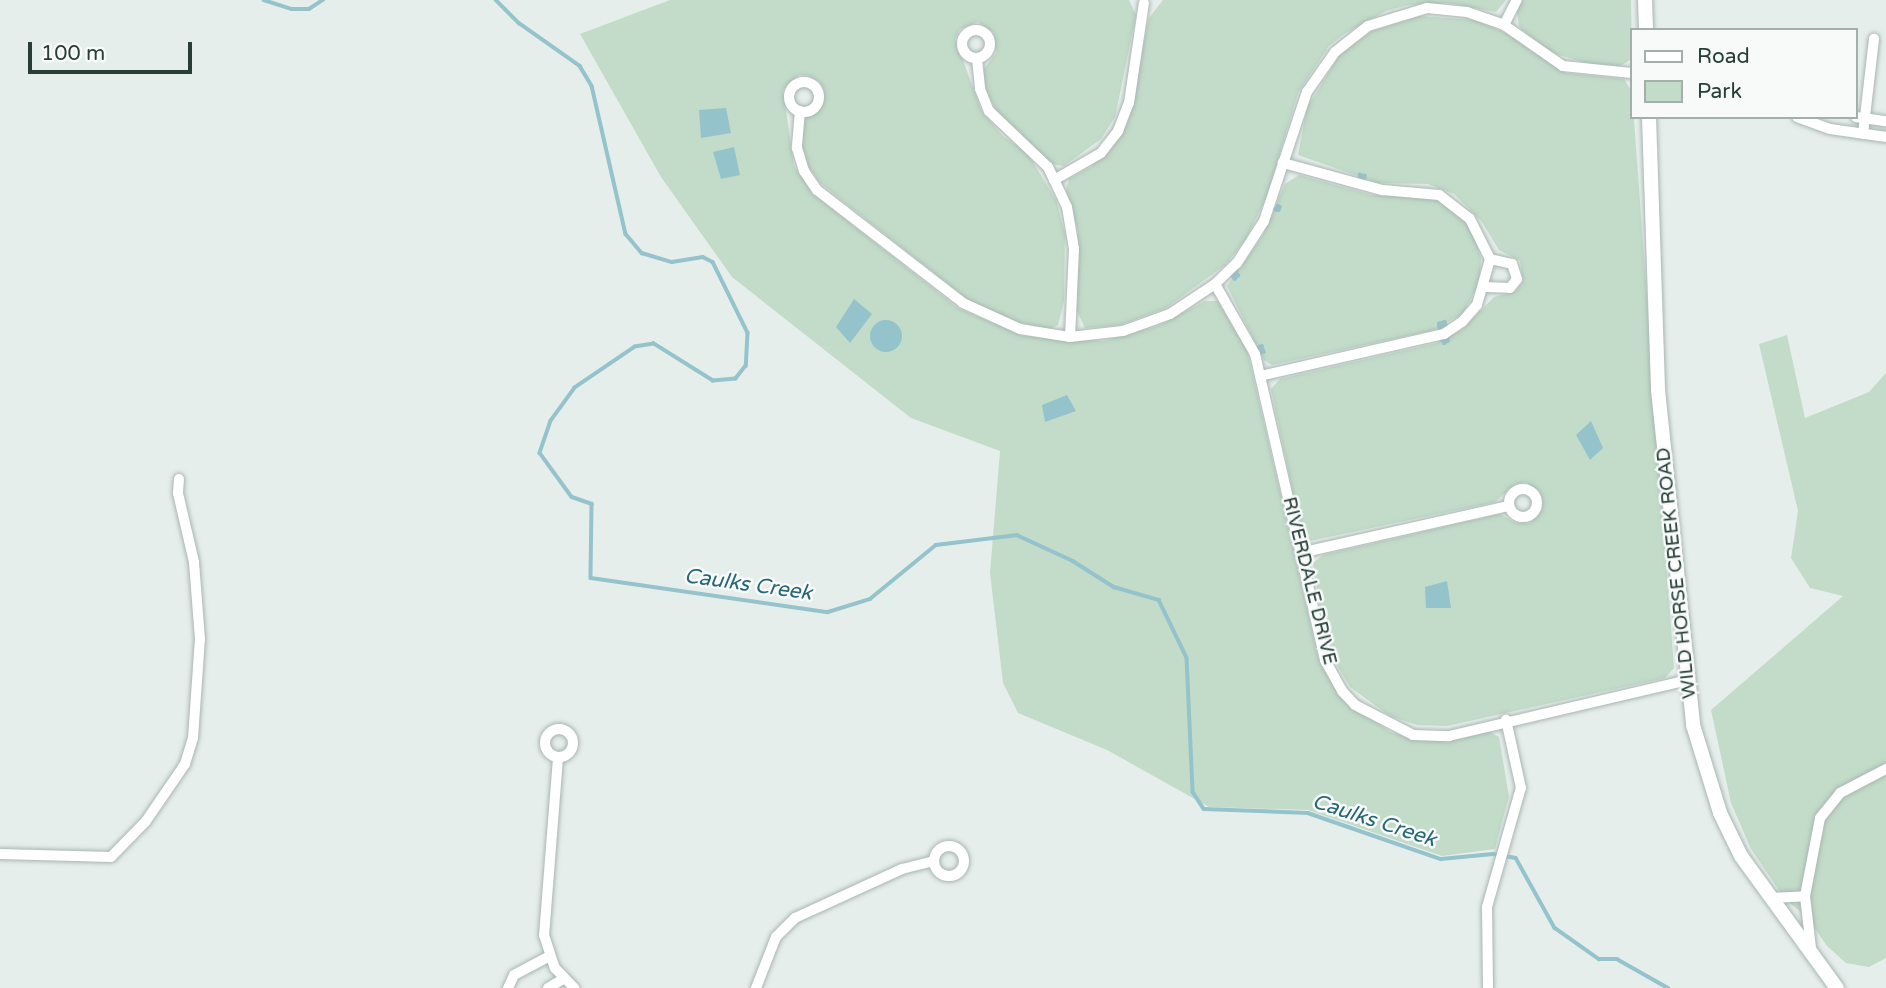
<!DOCTYPE html>
<html>
<head>
<meta charset="utf-8">
<style>
	body { margin:0 }
	#map { position:relative; width:1886px; height:988px; overflow:hidden; background:#e6eeeb; font-family:"Varela Round",sans-serif }
	div>[style] { position:absolute }
	.green>* { inset:0; background:#c2dcc9 }
	.water>* { inset:0; background:#95c3cc }
	.round { border-radius:50% }
	.stream>* { height:3.5px; margin:-1.75px; padding:0 1.75px; transform-origin:1.75px; border-radius:1.75px; background:#95c3cc }
	.roads { filter:drop-shadow(0 0 2px #a9b6b2) drop-shadow(0 0 2px #a9b6b2) }
	.minor>* { height:10px; margin:-5px; padding:0 5px; transform-origin:5px; border-radius:5px; background:#fff }
	.minor>.ring { margin:-5px; padding:0; box-sizing:content-box; background:none; border:10px solid #fff; border-radius:50% }
	.secondary>* { height:14px; margin:-7px; padding:0 7px; transform-origin:7px; border-radius:7px; background:#fff }
	span { translate:-50% -50%; white-space:nowrap; text-align:center; line-height:1.15; -webkit-text-stroke:5px #f7faf9; paint-order:stroke }
	.street-label { font-size:19px; color:#273e38 }
	.water-label { font-size:21px; color:#266675; font-style:italic }
	.legend { position:absolute; left:1630px; top:28px; width:228px; height:91px; box-sizing:border-box; background:#f7faf9; border:2px solid #a4afac; margin:0; padding:9px 12px; list-style:none; font-size:21px; color:#273e38 }
	.legend li { display:flex; align-items:center; gap:14px; height:35px }
	.legend b { width:35px; border:2px solid #a4afac }
	.scale { position:absolute; left:28px; top:42px; width:164px; height:32px; box-sizing:border-box; border:4px solid #273e38; border-top:0; padding-left:9px; font-size:21px; line-height:24px; white-space:nowrap; color:#273e38; -webkit-text-stroke:5px #f7faf9; paint-order:stroke }
</style>
</head>
<body>
<div id="map">
	<div class="green">
		<div style="clip-path:polygon(670px 0,1129px 0,1136px 15px,1115px 117px,1101px 139px,1064px 166px,1051px 164px,997px 111px,987px 93px,983px 70px,996px 53px,994px 33px,978px 22px,960px 29px,955px 39px,982px 112px,1003px 136px,1028px 154px,1056px 200px,1065px 234px,1064px 301px,1058px 325px,1049px 329px,1018px 322px,971px 302px,820px 183px,804px 160px,801px 127px,806px 117px,820px 110px,824px 90px,819px 81px,806px 75px,799px 75px,783px 90px,794px 166px,813px 194px,958px 308px,1023px 336px,1103px 341px,1158px 326px,1205px 301px,1218px 301px,1247px 350px,1319px 661px,1341px 697px,1390px 732px,1413px 738px,1490px 732px,1499px 737px,1509px 796px,1495px 849px,1442px 856px,1308px 810px,1209px 807px,1107px 750px,1018px 713px,1003px 683px,990px 573px,1000px 451px,911px 418px,732px 277px,661px 177px,580px 34px)"></div>
		<div style="clip-path:polygon(1163px 0,1506px 0,1496px 12px,1448px 3px,1408px 5px,1386px 11px,1344px 34px,1329px 46px,1298px 93px,1267px 196px,1246px 239px,1225px 265px,1166px 308px,1120px 325px,1085px 328px,1077px 311px,1078px 231px,1066px 190px,1069px 179px,1091px 167px,1127px 124px,1149px 18px)"></div>
		<div style="clip-path:polygon(1522px 0,1631px 0,1632px 59px,1618px 67px,1595px 66px,1550px 52px,1519px 27px,1517px 10px)"></div>
		<div style="clip-path:polygon(1420px 16px,1474px 20px,1506px 33px,1566px 73px,1624px 79px,1632px 92px,1674px 668px,1665px 678px,1447px 726px,1417px 725px,1390px 716px,1350px 687px,1327px 648px,1313px 563px,1323px 555px,1500px 514px,1516px 523px,1530px 523px,1542px 510px,1540px 492px,1526px 482px,1515px 484px,1495px 502px,1310px 541px,1301px 530px,1271px 389px,1280px 379px,1437px 343px,1463px 329px,1494px 297px,1516px 291px,1523px 281px,1520px 261px,1499px 250px,1482px 222px,1454px 194px,1428px 184px,1378px 183px,1298px 155px,1307px 108px,1340px 54px,1372px 31px)"></div>
		<div style="clip-path:polygon(1299px 175px,1372px 195px,1428px 197px,1448px 205px,1470px 226px,1481px 258px,1479px 284px,1463px 313px,1434px 330px,1272px 365px,1264px 360px,1227px 286px,1262px 237px,1285px 184px)"></div>
		<div style="clip-path:polygon(1787px 335px,1805px 418px,1869px 392px,1886px 373px,1886px 958px,1869px 967px,1846px 963px,1827px 946px,1807px 917px,1785px 899px,1751px 849px,1731px 803px,1711px 710px,1843px 596px,1810px 588px,1791px 558px,1798px 511px,1759px 344px)"></div>
	</div>
	<div class="water">
		<div style="clip-path:polygon(726px 108px,731px 133px,701px 138px,699px 110px)"></div>
		<div style="clip-path:polygon(734px 147px,740px 175px,721px 179px,713px 152px)"></div>
		<div style="clip-path:polygon(854px 299px,872px 314px,850px 343px,836px 327px)"></div>
		<div class="round" style="left:870px;top:320px;width:32px;height:32px"></div>
		<div style="clip-path:polygon(1067px 395px,1076px 411px,1045px 422px,1042px 405px)"></div>
		<div style="clip-path:polygon(1591px 421px,1603px 448px,1590px 460px,1576px 435px)"></div>
		<div style="clip-path:polygon(1447px 581px,1451px 608px,1426px 608px,1425px 587px)"></div>
	</div>
	<div class="stream">
		<div style="left:264px;top:0;width:29px;rotate:18deg"></div>
		<div style="left:292px;top:9px;width:17px"></div>
		<div style="left:309px;top:9px;width:17px;rotate:-33deg"></div>
		<div style="left:496px;top:0;width:33px;rotate:45deg"></div>
		<div style="left:519px;top:23px;width:75px;rotate:35.2deg"></div>
		<div style="left:580px;top:66px;width:23px;rotate:59deg"></div>
		<div style="left:592px;top:86px;width:152px;rotate:77.1deg"></div>
		<div style="left:626px;top:234px;width:25px;rotate:50deg"></div>
		<div style="left:642px;top:253px;width:31px;rotate:17deg"></div>
		<div style="left:672px;top:262px;width:31px;rotate:-9deg"></div>
		<div style="left:703px;top:257px;width:11px;rotate:27deg"></div>
		<div style="left:713px;top:262px;width:79px;rotate:63.8deg"></div>
		<div style="left:748px;top:333px;width:33px;rotate:93deg"></div>
		<div style="left:746px;top:366px;width:16px;rotate:128deg"></div>
		<div style="left:736px;top:379px;width:23px;rotate:175deg"></div>
		<div style="left:713px;top:381px;width:70px;rotate:-147.9deg"></div>
		<div style="left:654px;top:344px;width:19px;rotate:171deg"></div>
		<div style="left:635px;top:347px;width:73px;rotate:145.7deg"></div>
		<div style="left:575px;top:388px;width:41px;rotate:126deg"></div>
		<div style="left:551px;top:421px;width:34px;rotate:109deg"></div>
		<div style="left:540px;top:453px;width:54px;rotate:54deg"></div>
		<div style="left:572px;top:497px;width:21px;rotate:19deg"></div>
		<div style="left:592px;top:504px;width:74px;rotate:90.8deg"></div>
		<div style="left:591px;top:578px;width:239px;rotate:8.2deg"></div>
		<div style="left:828px;top:612px;width:44px;rotate:-17.2deg"></div>
		<div style="left:870px;top:599px;width:85px;rotate:-39.3deg"></div>
		<div style="left:936px;top:545px;width:82px;rotate:-7deg"></div>
		<div style="left:1017px;top:535px;width:62px;rotate:24.9deg"></div>
		<div style="left:1073px;top:561px;width:49px;rotate:32.4deg"></div>
		<div style="left:1114px;top:587px;width:47px;rotate:16.1deg"></div>
		<div style="left:1159px;top:600px;width:64px;rotate:64.2deg"></div>
		<div style="left:1187px;top:658px;width:134px;rotate:87.4deg"></div>
		<div style="left:1193px;top:792px;width:20px;rotate:57deg"></div>
		<div style="left:1204px;top:809px;width:104px;rotate:2.2deg"></div>
		<div style="left:1308px;top:813px;width:141px;rotate:19.1deg"></div>
		<div style="left:1441px;top:859px;width:52px;rotate:-5.5deg"></div>
		<div style="left:1493px;top:854px;width:23px;rotate:10deg"></div>
		<div style="left:1516px;top:858px;width:80px;rotate:60.9deg"></div>
		<div style="left:1555px;top:928px;width:54px;rotate:35.2deg"></div>
		<div style="left:1599px;top:959px;width:18px"></div>
		<div style="left:1617px;top:959px;width:59px;rotate:29.6deg"></div>
		<div style="left:1360px;top:175px;width:5px;rotate:11deg"></div>
		<div style="left:1365px;top:176px;width:3px;rotate:108deg"></div>
		<div style="left:1364px;top:179px;width:4px;rotate:-166deg"></div>
		<div style="left:1360px;top:178px;width:3px;rotate:-90deg"></div>
		<div style="left:1278px;top:206px;width:2px;rotate:27deg"></div>
		<div style="left:1280px;top:207px;width:3px;rotate:108deg"></div>
		<div style="left:1279px;top:210px;width:3px;rotate:180deg"></div>
		<div style="left:1276px;top:210px;width:4px;rotate:-63deg"></div>
		<div style="left:1236px;top:272px;width:4px;rotate:56deg"></div>
		<div style="left:1238px;top:275px;width:5px;rotate:127deg"></div>
		<div style="left:1235px;top:279px;width:4px;rotate:-135deg"></div>
		<div style="left:1232px;top:276px;width:6px;rotate:-45deg"></div>
		<div style="left:1445px;top:322px;width:3px;rotate:72deg"></div>
		<div style="left:1446px;top:325px;width:7px;rotate:153deg"></div>
		<div style="left:1440px;top:328px;width:4px;rotate:-104deg"></div>
		<div style="left:1439px;top:324px;width:6px;rotate:-18deg"></div>
		<div style="left:1448px;top:338px;width:3px;rotate:90deg"></div>
		<div style="left:1448px;top:341px;width:4px;rotate:146deg"></div>
		<div style="left:1445px;top:343px;width:4px;rotate:-135deg"></div>
		<div style="left:1442px;top:340px;width:6px;rotate:-18deg"></div>
		<div style="left:1262px;top:346px;width:6px;rotate:72deg"></div>
		<div style="left:1264px;top:352px;width:4px;rotate:166deg"></div>
		<div style="left:1260px;top:353px;width:5px;rotate:-112deg"></div>
		<div style="left:1258px;top:348px;width:4px;rotate:-27deg"></div>
	</div>
	<div class="roads">
		<div class="minor">
			<div style="left:1504px;top:25px;width:28px;rotate:-63deg"></div>
			<div class="ring" style="left:962px;top:30px;width:18px;height:18px"></div>
			<div style="left:977px;top:59px;width:30px;rotate:84deg"></div>
			<div style="left:980px;top:89px;width:24px;rotate:68deg"></div>
			<div style="left:989px;top:111px;width:81px;rotate:43.5deg"></div>
			<div style="left:1048px;top:167px;width:44px;rotate:64.6deg"></div>
			<div style="left:1067px;top:207px;width:43px;rotate:80.5deg"></div>
			<div style="left:1074px;top:249px;width:88px;rotate:92.6deg"></div>
			<div class="ring" style="left:789px;top:82px;width:20px;height:20px"></div>
			<div style="left:800px;top:111px;width:37px;rotate:95deg"></div>
			<div style="left:797px;top:148px;width:24px;rotate:73deg"></div>
			<div style="left:804px;top:171px;width:23px;rotate:56deg"></div>
			<div style="left:817px;top:190px;width:185px;rotate:37.7deg"></div>
			<div style="left:963px;top:303px;width:63px;rotate:24.5deg"></div>
			<div style="left:1020px;top:329px;width:51px;rotate:9.1deg"></div>
			<div style="left:1070px;top:337px;width:53px;rotate:-6.5deg"></div>
			<div style="left:1123px;top:331px;width:50px;rotate:-19.9deg"></div>
			<div style="left:1170px;top:314px;width:54px;rotate:-33.7deg"></div>
			<div style="left:1215px;top:284px;width:30px;rotate:-44deg"></div>
			<div style="left:1237px;top:263px;width:50px;rotate:-57.3deg"></div>
			<div style="left:1264px;top:221px;width:136px;rotate:-71.6deg"></div>
			<div style="left:1307px;top:92px;width:49px;rotate:-55deg"></div>
			<div style="left:1335px;top:52px;width:42px;rotate:-38.2deg"></div>
			<div style="left:1368px;top:26px;width:62px;rotate:-17deg"></div>
			<div style="left:1427px;top:8px;width:40px;rotate:5.7deg"></div>
			<div style="left:1467px;top:12px;width:39px;rotate:19deg"></div>
			<div style="left:1504px;top:25px;width:72px;rotate:34.8deg"></div>
			<div style="left:1563px;top:66px;width:69px;rotate:5.8deg"></div>
			<div style="left:1797px;top:117px;width:35px;rotate:20deg"></div>
			<div style="left:1830px;top:129px;width:57px;rotate:8.1deg"></div>
			<div style="left:1856px;top:117px;width:30px;rotate:8deg"></div>
			<div style="left:1863px;top:134px;width:96px;rotate:-83.4deg"></div>
			<div style="left:1054px;top:180px;width:54px;rotate:-29.9deg"></div>
			<div style="left:1101px;top:153px;width:28px;rotate:-52deg"></div>
			<div style="left:1118px;top:131px;width:30px;rotate:-69deg"></div>
			<div style="left:1129px;top:103px;width:101px;rotate:-81.5deg"></div>
			<div style="left:1215px;top:284px;width:81px;rotate:60.3deg"></div>
			<div style="left:1255px;top:354px;width:314px;rotate:77.1deg"></div>
			<div style="left:1325px;top:660px;width:35px;rotate:61deg"></div>
			<div style="left:1342px;top:691px;width:19px;rotate:47deg"></div>
			<div style="left:1355px;top:705px;width:65px;rotate:27.3deg"></div>
			<div style="left:1413px;top:735px;width:36px;rotate:2deg"></div>
			<div style="left:1449px;top:736px;width:244px;rotate:-13.2deg"></div>
			<div style="left:1485px;top:287px;width:25px;rotate:2deg"></div>
			<div style="left:1510px;top:288px;width:11px;rotate:-52deg"></div>
			<div style="left:1517px;top:279px;width:16px;rotate:-108deg"></div>
			<div style="left:1512px;top:264px;width:23px;rotate:-167deg"></div>
			<div style="left:1260px;top:376px;width:189px;rotate:-12.9deg"></div>
			<div style="left:1444px;top:334px;width:22px;rotate:-34deg"></div>
			<div style="left:1462px;top:322px;width:23px;rotate:-49deg"></div>
			<div style="left:1477px;top:305px;width:48px;rotate:-74.2deg"></div>
			<div style="left:1490px;top:259px;width:45px;rotate:-116.6deg"></div>
			<div style="left:1470px;top:219px;width:39px;rotate:-142deg"></div>
			<div style="left:1439px;top:195px;width:57px;rotate:-175deg"></div>
			<div style="left:1382px;top:190px;width:103px;rotate:-164.7deg"></div>
			<div class="ring" style="left:1509px;top:489px;width:18px;height:18px"></div>
			<div style="left:1300px;top:553px;width:213px;rotate:-12.7deg"></div>
			<div class="ring" style="left:545px;top:729px;width:18px;height:18px"></div>
			<div style="left:558px;top:758px;width:178px;rotate:94.5deg"></div>
			<div style="left:544px;top:935px;width:35px;rotate:72deg"></div>
			<div style="left:555px;top:968px;width:28px;rotate:46deg"></div>
			<div class="ring" style="left:934px;top:846px;width:20px;height:20px"></div>
			<div style="left:0;top:854px;width:111px;rotate:1.5deg"></div>
			<div style="left:111px;top:857px;width:50px;rotate:-45.8deg"></div>
			<div style="left:146px;top:821px;width:69px;rotate:-55.6deg"></div>
			<div style="left:185px;top:764px;width:27px;rotate:-73deg"></div>
			<div style="left:193px;top:738px;width:99px;rotate:-86deg"></div>
			<div style="left:200px;top:639px;width:77px;rotate:-94.5deg"></div>
			<div style="left:194px;top:562px;width:71px;rotate:-103.1deg"></div>
			<div style="left:178px;top:493px;width:14px;rotate:-86deg"></div>
			<div style="left:1771px;top:898px;width:34px;rotate:-3deg"></div>
			<div style="left:1811px;top:948px;width:52px;rotate:-96.6deg"></div>
			<div style="left:1805px;top:896px;width:79px;rotate:-79.1deg"></div>
			<div style="left:1820px;top:818px;width:32px;rotate:-51deg"></div>
			<div style="left:1840px;top:793px;width:52px;rotate:-27.6deg"></div>
			<div style="left:508px;top:988px;width:14px;rotate:-65deg"></div>
			<div style="left:514px;top:975px;width:40px;rotate:-28deg"></div>
			<div style="left:548px;top:988px;width:17px;rotate:-31deg"></div>
			<div style="left:756px;top:988px;width:55px;rotate:-68.6deg"></div>
			<div style="left:776px;top:937px;width:27px;rotate:-45deg"></div>
			<div style="left:795px;top:918px;width:118px;rotate:-24.6deg"></div>
			<div style="left:902px;top:869px;width:33px;rotate:-14deg"></div>
			<div style="left:1488px;top:988px;width:81px;rotate:-90.7deg"></div>
			<div style="left:1487px;top:907px;width:124px;rotate:-74.1deg"></div>
			<div style="left:1521px;top:788px;width:70px;rotate:-102.4deg"></div>
		</div>
		<div class="secondary">
			<div style="left:1645px;top:0;width:30px;rotate:88deg"></div>
			<div style="left:1649px;top:117px;width:273px;rotate:88.1deg"></div>
			<div style="left:1658px;top:390px;width:337px;rotate:84deg"></div>
			<div style="left:1693px;top:725px;width:92px;rotate:72.9deg"></div>
			<div style="left:1720px;top:813px;width:48px;rotate:64deg"></div>
			<div style="left:1741px;top:856px;width:163px;rotate:54deg"></div>
		</div>
	</div>
	<div class="street-label">
		<span style="left:1677px;top:573px;rotate:-96deg">WILD HORSE CREEK ROAD</span>
		<span style="left:1309px;top:581px;rotate:76deg">RIVERDALE DRIVE</span>
	</div>
	<div class="water-label">
		<span style="left:748px;top:585px;rotate:8deg">Caulks Creek</span>
		<span style="left:1374px;top:821px;rotate:18deg">Caulks Creek</span>
	</div>
	<ul class="legend">
	<li><b style="height:9px;background:#fff"></b>Road</li>
	<li><b style="height:19px;background:#c2dcc9"></b>Park</li>
	</ul>
	<div class="scale">100 m</div>
</div>
</body>
</html>
